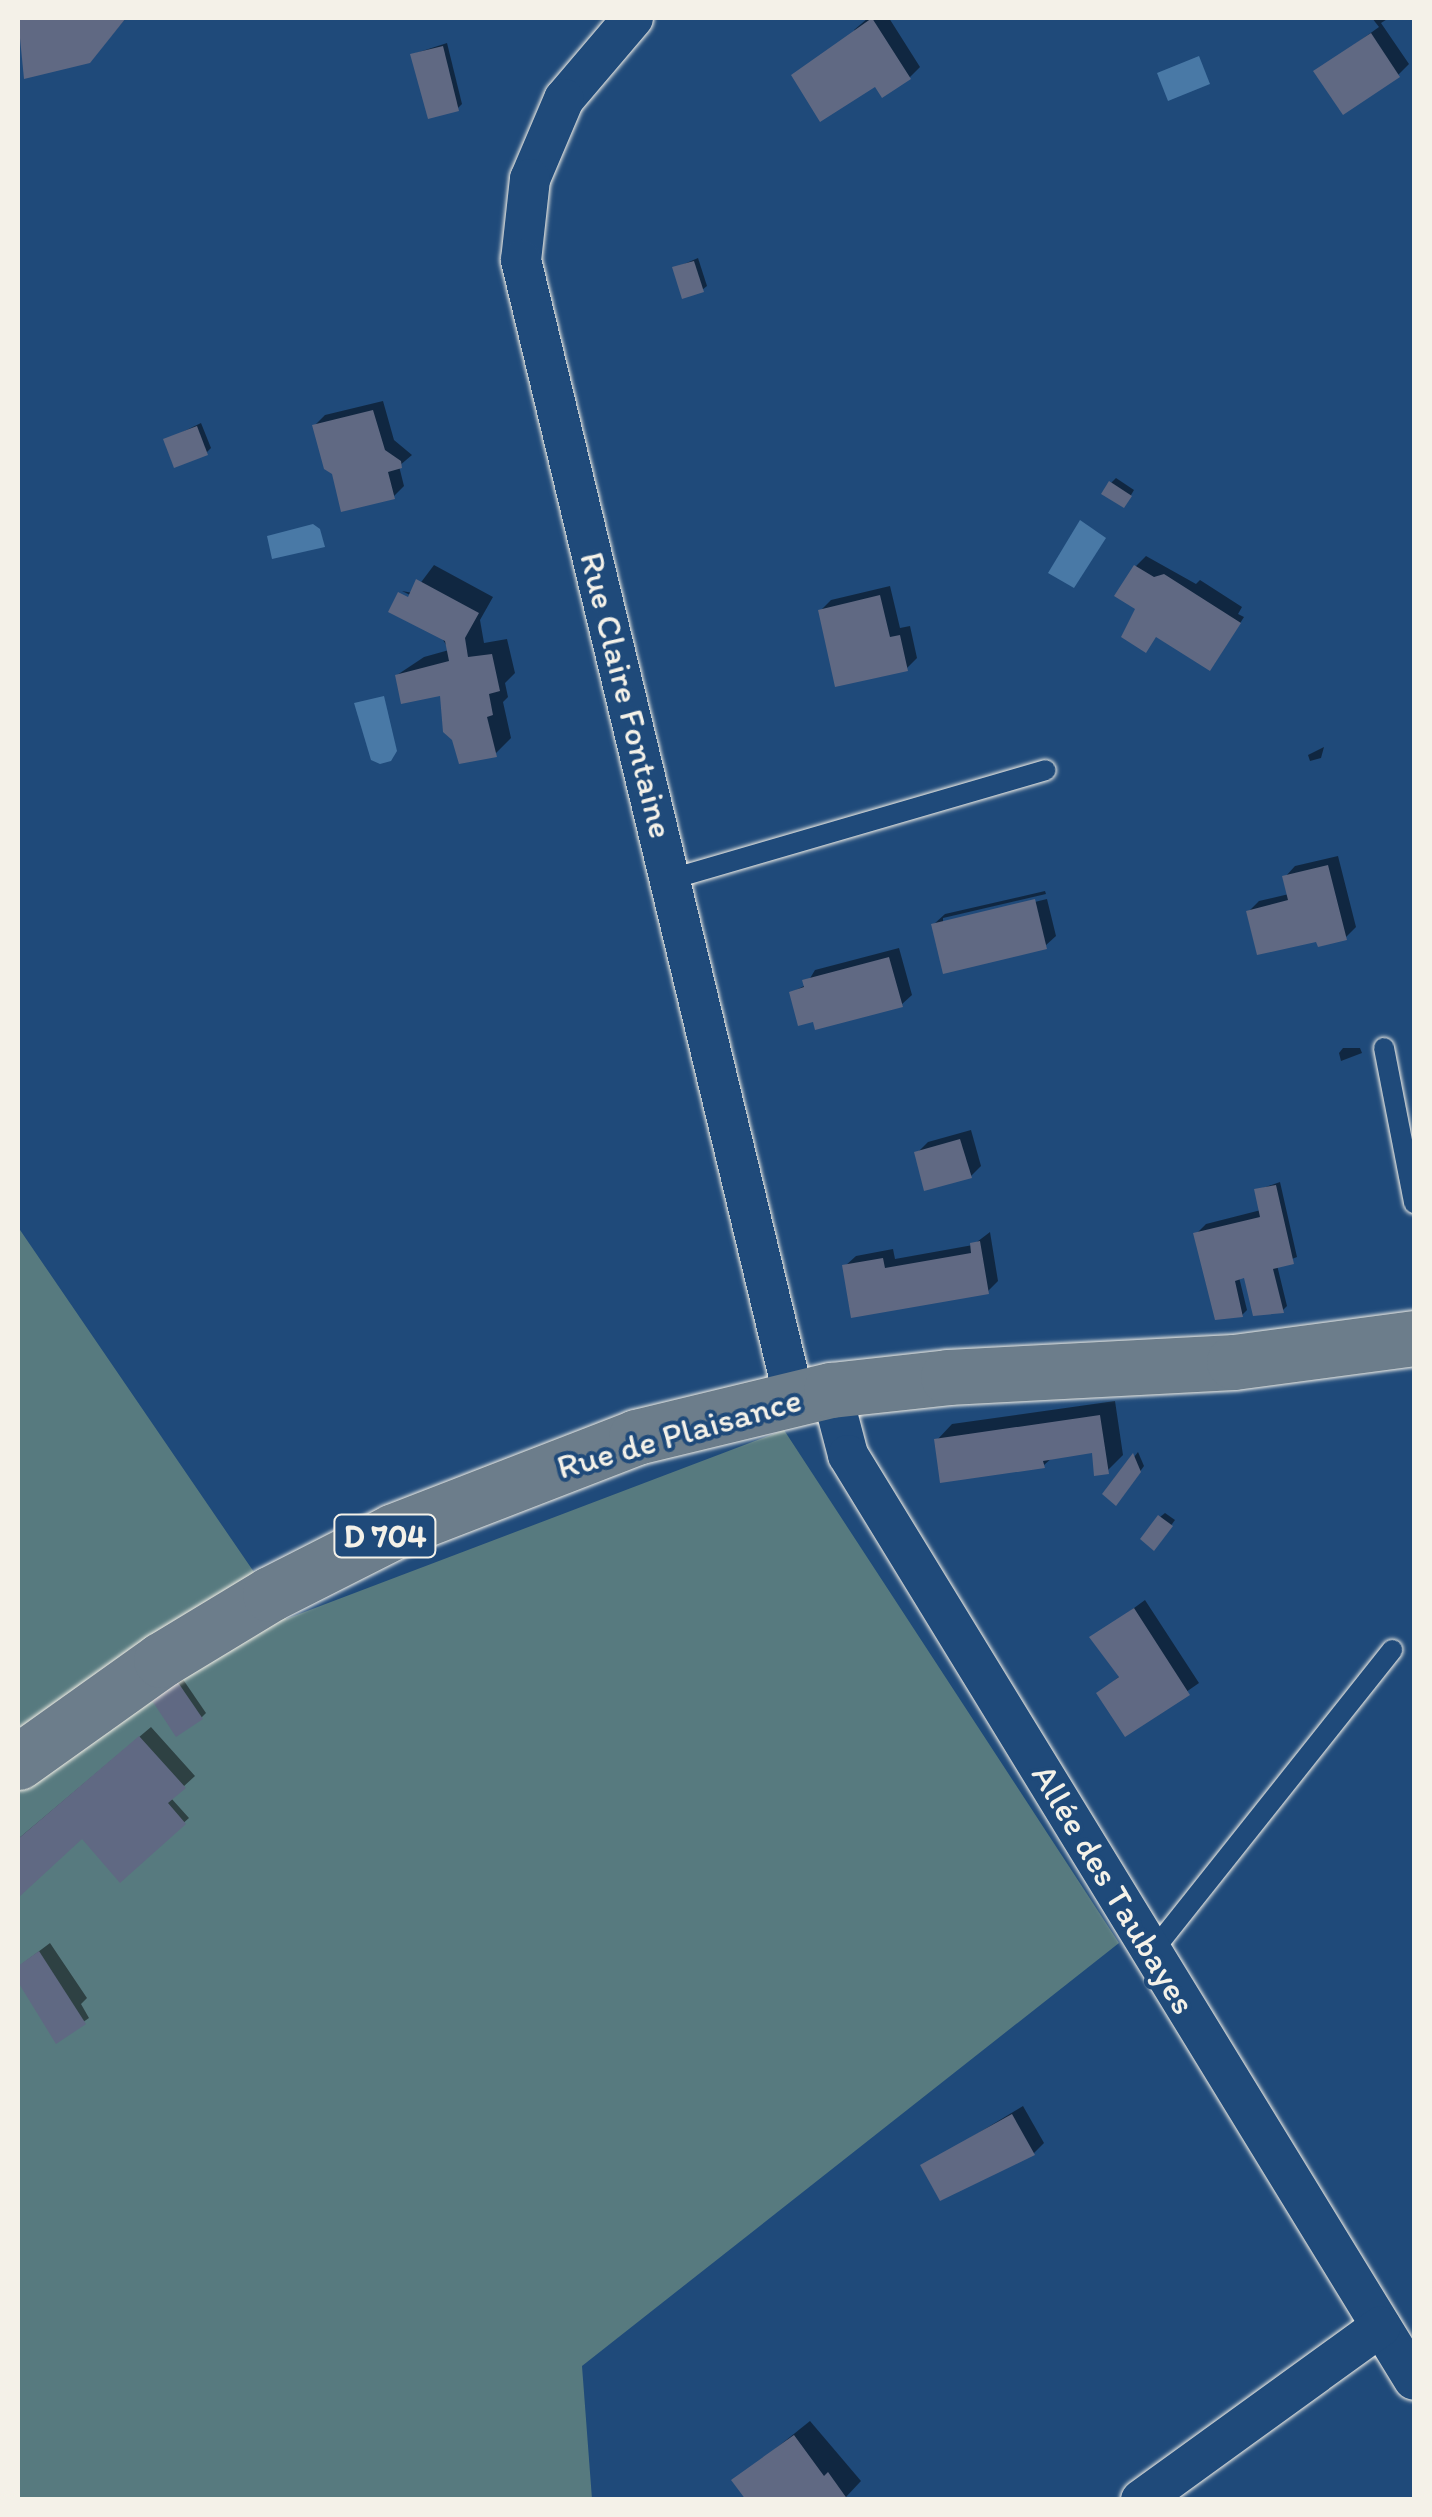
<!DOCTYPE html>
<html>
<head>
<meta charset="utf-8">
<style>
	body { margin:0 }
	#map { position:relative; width:1432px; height:2517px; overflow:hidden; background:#1f4a7a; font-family:Itim,sans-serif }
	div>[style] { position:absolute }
	.green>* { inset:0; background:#577a7f }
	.water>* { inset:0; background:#4979a6 }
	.shadow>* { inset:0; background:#0007 }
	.building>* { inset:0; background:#606983 }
	.roads { filter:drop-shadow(0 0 2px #f4f1e8) drop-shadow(0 0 2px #f4f1e8) }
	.lane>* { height:20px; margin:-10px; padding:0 10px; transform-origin:10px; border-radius:10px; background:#1f4a7a }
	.street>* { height:40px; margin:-20px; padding:0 20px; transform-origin:20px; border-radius:20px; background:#1f4a7a }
	.primary>* { height:55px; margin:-27.5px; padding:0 27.5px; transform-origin:27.5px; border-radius:27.5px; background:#6c7d8b }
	span { translate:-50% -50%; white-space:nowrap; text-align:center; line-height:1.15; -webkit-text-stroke:8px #1f4a7a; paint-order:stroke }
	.shield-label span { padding:2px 8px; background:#1f4a7a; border:2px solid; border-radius:8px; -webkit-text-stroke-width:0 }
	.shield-label { font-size:32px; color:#f4f1e8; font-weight:700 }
	.street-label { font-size:35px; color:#f4f1e8 }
	.frame { position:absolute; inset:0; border:20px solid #f4f1e8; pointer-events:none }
</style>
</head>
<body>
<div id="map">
	<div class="green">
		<div style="clip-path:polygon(18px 1227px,286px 1619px,784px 1430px,1119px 1943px,582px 2366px,592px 2499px,18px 2499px)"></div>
	</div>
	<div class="water">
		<div style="clip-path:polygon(1199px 56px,1210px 84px,1168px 101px,1157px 73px)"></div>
		<div style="clip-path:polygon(1080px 520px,1106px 538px,1074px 588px,1048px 573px)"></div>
		<div style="clip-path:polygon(313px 524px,320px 529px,325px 547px,272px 559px,267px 536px)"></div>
		<div style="clip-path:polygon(384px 696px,397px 751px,391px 761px,380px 764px,371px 760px,354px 703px)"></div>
	</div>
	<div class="shadow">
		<div style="clip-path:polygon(18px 18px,126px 18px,100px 49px,26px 76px)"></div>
		<div style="clip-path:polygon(868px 18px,889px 18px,920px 67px,910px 77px,876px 84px,794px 75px,856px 34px,854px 30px)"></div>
		<div style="clip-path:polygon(1372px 18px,1389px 18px,1381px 23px,1409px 64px,1398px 75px,1316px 72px,1379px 27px)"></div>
		<div style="clip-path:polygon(447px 43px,462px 104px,457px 109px,413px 54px)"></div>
		<div style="clip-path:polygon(698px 258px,707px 286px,702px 290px,675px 268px)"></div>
		<div style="clip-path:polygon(383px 401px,394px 440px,412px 455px,399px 466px,404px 486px,393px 497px,315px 425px,325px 415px)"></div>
		<div style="clip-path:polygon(201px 423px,211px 448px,207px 452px,166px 440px)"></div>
		<div style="clip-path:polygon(1116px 478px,1134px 490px,1128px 500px,1111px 483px)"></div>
		<div style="clip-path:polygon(1146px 556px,1196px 584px,1200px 580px,1242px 607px,1238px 614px,1244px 617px,1214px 664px,1144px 599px,1136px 566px)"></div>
		<div style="clip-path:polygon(434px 565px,493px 597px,480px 620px,484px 643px,507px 639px,515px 673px,505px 683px,508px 697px,503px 702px,511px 738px,495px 754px,442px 693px,397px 675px,424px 657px,449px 650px,420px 600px,402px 591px,413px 593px)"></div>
		<div style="clip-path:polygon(890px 586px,900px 628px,910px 626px,917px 658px,907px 668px,820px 611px,831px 600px)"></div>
		<div style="clip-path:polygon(1324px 747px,1321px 758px,1310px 761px,1308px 755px)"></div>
		<div style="clip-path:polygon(1338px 856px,1356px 927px,1345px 938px,1249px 911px,1259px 901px,1289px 894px,1285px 877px,1295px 866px)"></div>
		<div style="clip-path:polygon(1045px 891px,1046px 894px,943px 918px,943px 924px,1047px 899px,1056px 936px,1045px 946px,934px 924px,945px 914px)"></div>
		<div style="clip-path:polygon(899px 948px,912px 995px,901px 1005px,792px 992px,806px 985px,815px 970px)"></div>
		<div style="clip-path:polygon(1343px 1048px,1360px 1048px,1362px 1053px,1341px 1061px,1339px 1053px)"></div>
		<div style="clip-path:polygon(971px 1130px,981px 1166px,971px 1176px,917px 1153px,928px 1142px)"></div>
		<div style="clip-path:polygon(1280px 1182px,1297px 1257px,1277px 1265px,1287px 1306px,1283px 1310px,1246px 1275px,1239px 1277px,1247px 1310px,1242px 1315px,1196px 1234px,1206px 1224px,1261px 1210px,1257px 1190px)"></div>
		<div style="clip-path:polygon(990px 1232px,998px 1281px,987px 1292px,845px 1266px,856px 1256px,893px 1249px,895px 1259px,973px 1245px)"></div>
		<div style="clip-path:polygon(1115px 1401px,1123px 1455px,1107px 1471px,1094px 1450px,1053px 1457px,1044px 1465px,937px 1440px,952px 1424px)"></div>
		<div style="clip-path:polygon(1138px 1452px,1144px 1466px,1120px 1499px,1105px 1494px)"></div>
		<div style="clip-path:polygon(1165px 1513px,1175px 1520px,1158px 1543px,1160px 1517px)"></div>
		<div style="clip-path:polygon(1145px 1600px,1199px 1683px,1126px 1734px,1099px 1693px,1121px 1675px,1093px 1638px)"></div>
		<div style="clip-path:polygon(182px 1678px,206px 1713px,201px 1718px,154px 1699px)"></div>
		<div style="clip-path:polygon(151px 1727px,195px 1776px,171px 1798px,189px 1818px,120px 1879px,82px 1835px,18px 1894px,18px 1839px)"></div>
		<div style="clip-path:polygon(50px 1943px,87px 1998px,81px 2004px,89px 2018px,57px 2040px,18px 1978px,18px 1967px)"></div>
		<div style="clip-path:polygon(1023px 2106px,1044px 2143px,1034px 2153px,924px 2166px)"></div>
		<div style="clip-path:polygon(810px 2421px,861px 2481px,846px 2497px,735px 2481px)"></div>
	</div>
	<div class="building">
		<div style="clip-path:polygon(18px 18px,126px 18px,90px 63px,24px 79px)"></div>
		<div style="clip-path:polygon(872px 18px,911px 79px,882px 98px,875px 87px,820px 122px,791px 75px)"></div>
		<div style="clip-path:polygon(1371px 33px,1400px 77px,1343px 115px,1313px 71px)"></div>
		<div style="clip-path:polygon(443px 46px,459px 111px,428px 119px,410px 54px)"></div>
		<div style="clip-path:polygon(694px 261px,704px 292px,682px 299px,672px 267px)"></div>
		<div style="clip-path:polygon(373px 410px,385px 450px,401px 461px,402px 468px,388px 472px,395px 499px,341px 512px,332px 474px,324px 469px,312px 425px)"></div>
		<div style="clip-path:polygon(197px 426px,208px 455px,174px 468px,163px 439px)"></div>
		<div style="clip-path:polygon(1109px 481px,1132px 496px,1124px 508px,1101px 494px)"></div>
		<div style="clip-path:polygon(1134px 565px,1154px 577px,1164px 574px,1241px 623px,1210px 671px,1156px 637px,1146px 653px,1121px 637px,1135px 609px,1114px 596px)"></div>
		<div style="clip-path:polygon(416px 579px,479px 613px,465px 638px,468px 657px,492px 654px,500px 691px,489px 694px,493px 715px,487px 717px,497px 757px,459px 764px,452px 740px,443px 732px,440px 696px,401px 704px,395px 675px,449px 661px,445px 641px,388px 612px,398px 592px,408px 597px)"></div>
		<div style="clip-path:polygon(880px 595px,890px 637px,900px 635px,908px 671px,835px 687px,818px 610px)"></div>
		<div style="clip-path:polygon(1328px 865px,1347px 940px,1318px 947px,1316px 942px,1257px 955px,1246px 911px,1288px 900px,1282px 876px)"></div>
		<div style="clip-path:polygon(1035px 899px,1047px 949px,943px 974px,931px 924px)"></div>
		<div style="clip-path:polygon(889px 957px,903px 1007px,815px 1030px,813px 1022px,798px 1026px,789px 992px,804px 987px,802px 980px)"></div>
		<div style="clip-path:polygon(960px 1139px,972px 1178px,924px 1191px,914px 1152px)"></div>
		<div style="clip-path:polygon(1276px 1185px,1294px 1264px,1273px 1269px,1284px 1313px,1253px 1316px,1244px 1278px,1235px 1281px,1243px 1317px,1215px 1320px,1193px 1233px,1260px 1217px,1254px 1189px)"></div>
		<div style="clip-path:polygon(980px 1241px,989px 1294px,851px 1318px,842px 1265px,883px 1258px,885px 1268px,971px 1253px,970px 1243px)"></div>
		<div style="clip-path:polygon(1100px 1415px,1109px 1474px,1094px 1476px,1092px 1453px,1043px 1461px,1045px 1468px,940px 1483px,934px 1439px)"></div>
		<div style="clip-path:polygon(1133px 1453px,1141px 1472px,1116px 1506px,1102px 1494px)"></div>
		<div style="clip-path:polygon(1158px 1515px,1173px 1526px,1154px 1551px,1140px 1539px)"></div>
		<div style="clip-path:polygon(1134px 1608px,1190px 1695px,1125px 1737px,1096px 1693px,1119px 1677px,1089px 1637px)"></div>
		<div style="clip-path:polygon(177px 1681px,203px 1719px,176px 1737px,151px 1699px)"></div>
		<div style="clip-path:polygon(139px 1736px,186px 1788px,168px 1803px,186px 1824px,120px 1883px,82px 1839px,18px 1898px,18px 1839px)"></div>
		<div style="clip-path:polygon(39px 1951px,86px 2024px,56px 2044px,18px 1982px,18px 1966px)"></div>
		<div style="clip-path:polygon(1012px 2114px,1035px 2155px,940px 2201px,920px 2165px)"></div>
		<div style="clip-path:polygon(794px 2435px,824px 2476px,828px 2472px,848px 2500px,746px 2500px,731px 2480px)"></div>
	</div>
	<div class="roads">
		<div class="lane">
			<div style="left:671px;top:879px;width:390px;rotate:-16.2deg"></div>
			<div style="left:1384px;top:1048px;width:158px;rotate:79deg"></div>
			<div style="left:1152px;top:1952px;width:386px;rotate:-51.5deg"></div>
		</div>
		<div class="street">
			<div style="left:633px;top:18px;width:106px;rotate:130.4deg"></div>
			<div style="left:564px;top:99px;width:87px;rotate:113deg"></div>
			<div style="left:530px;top:179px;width:81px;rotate:96.3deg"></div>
			<div style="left:521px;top:260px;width:1170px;rotate:76.51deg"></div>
			<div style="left:831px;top:1390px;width:67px;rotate:75.3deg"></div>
			<div style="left:848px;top:1455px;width:1084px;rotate:58.54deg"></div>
			<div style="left:1141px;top:2500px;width:296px;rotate:-35.9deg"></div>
		</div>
		<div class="primary">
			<div style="left:18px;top:1762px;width:176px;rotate:-35.5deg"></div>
			<div style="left:161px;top:1660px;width:127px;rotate:-31.2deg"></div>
			<div style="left:270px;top:1594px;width:139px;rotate:-26.9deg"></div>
			<div style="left:394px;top:1531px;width:260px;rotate:-21.2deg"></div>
			<div style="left:636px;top:1437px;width:201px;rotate:-13.6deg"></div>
			<div style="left:831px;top:1390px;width:118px;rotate:-6.3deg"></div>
			<div style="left:948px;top:1377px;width:286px;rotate:-3deg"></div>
			<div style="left:1234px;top:1362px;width:182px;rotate:-7.6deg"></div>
		</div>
	</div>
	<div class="shield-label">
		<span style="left:385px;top:1536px">D 704</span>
	</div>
	<div class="street-label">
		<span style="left:627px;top:695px;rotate:76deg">Rue Claire Fontaine</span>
		<span style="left:679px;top:1433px;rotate:-16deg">Rue de Plaisance</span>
		<span style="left:1114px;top:1889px;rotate:59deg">Allée des Taubayes</span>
	</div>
	<div class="frame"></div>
</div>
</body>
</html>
